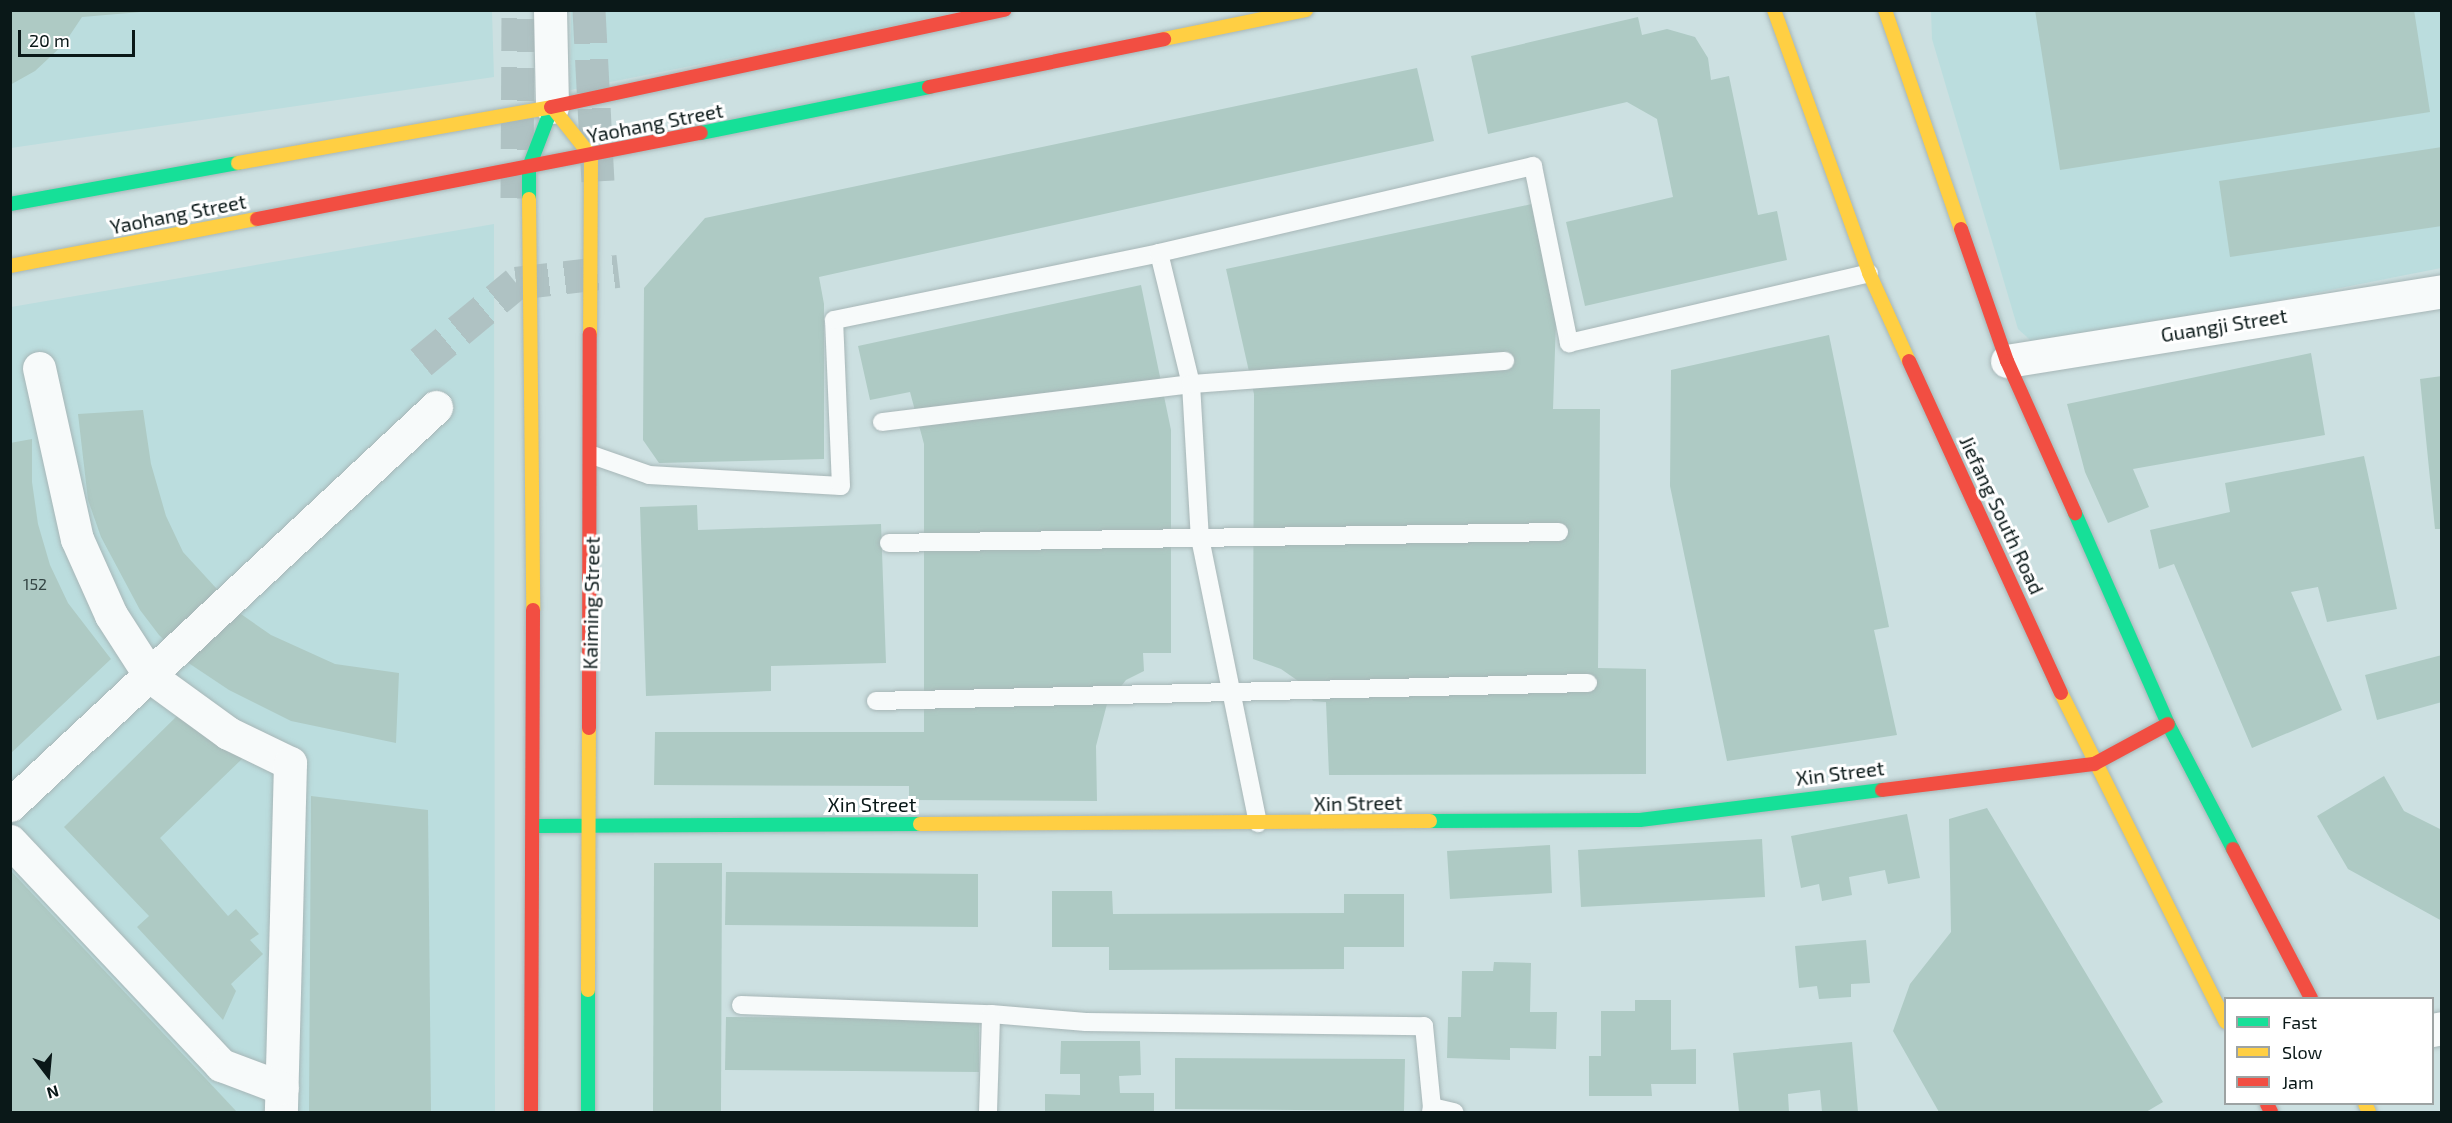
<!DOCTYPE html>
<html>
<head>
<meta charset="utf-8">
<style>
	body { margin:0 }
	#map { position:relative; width:2452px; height:1123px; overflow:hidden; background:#cce0e1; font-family:"Exo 2",sans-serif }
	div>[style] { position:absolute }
	.built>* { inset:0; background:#bbddde }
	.building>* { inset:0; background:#aecac4 }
	.street-tunnel>* { height:33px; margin-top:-16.5px; transform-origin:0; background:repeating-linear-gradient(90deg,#afc2c3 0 33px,transparent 0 49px) }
	.roads { filter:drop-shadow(0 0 2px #a7b6b7) drop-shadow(0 0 2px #a7b6b7) }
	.lane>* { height:18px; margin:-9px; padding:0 9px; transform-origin:9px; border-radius:9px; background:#f7fafa }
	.street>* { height:33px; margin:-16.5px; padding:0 16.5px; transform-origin:16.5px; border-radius:16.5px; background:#f7fafa }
	.fast>* { height:14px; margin:-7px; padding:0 7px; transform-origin:7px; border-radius:7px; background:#16e098 }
	.slow>* { height:14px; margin:-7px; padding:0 7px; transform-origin:7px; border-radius:7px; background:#ffcf43 }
	.jam>* { height:14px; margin:-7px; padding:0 7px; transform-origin:7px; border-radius:7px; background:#f24e42 }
	span { translate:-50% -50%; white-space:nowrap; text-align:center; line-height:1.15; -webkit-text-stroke:6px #fff; paint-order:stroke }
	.number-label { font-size:16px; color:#334443 }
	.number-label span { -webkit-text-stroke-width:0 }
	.street-label { font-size:20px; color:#0a1818 }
	.frame { position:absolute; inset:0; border:12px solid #0a1818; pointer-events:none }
	.legend { position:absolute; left:2224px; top:997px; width:210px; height:108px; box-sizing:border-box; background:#fff; border:2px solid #9da3a3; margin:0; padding:8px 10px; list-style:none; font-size:18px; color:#0a1818 }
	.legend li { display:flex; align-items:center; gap:12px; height:30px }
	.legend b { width:30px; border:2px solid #9da3a3 }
	.north { position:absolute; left:18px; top:1045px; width:60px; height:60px; -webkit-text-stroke:4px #fff; paint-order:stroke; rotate:164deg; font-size:16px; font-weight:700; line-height:24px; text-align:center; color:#0a1818 }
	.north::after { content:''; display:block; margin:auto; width:21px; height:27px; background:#0a1818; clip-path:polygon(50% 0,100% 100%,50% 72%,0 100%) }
	.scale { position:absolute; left:18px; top:30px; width:117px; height:27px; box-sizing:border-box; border:3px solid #0a1818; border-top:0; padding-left:8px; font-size:18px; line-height:21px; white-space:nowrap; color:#0a1818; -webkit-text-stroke:4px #fff; paint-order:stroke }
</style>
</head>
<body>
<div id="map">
	<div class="built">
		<div style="clip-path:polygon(10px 11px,492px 11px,494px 77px,11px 148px)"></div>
		<div style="clip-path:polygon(571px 11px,967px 11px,570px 90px)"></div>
		<div style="clip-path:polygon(1931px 11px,2441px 11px,2441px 268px,2039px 348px,2018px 329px,1932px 39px)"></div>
		<div style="clip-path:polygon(494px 224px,495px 1112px,11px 1112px,11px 307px)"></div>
	</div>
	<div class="building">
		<div style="clip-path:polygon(10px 10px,141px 10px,141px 12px,82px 17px,64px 44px,35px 71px,10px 85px)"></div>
		<div style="clip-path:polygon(2035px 10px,2414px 10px,2430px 112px,2060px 170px)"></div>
		<div style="clip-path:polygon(1638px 17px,1642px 35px,1667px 29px,1695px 37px,1708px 58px,1711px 80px,1729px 76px,1758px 215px,1777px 211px,1787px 260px,1585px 306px,1566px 222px,1673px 197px,1657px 119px,1627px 102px,1488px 134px,1471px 56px)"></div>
		<div style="clip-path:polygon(1417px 68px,1434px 141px,819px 277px,824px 304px,824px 459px,659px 463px,643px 440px,644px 288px,705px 218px)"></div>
		<div style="clip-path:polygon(2442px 147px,2442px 226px,2230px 257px,2219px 181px)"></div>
		<div style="clip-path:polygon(1532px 204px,1556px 321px,1553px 409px,1600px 409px,1598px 668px,1646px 669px,1646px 774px,1329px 775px,1326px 702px,1313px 701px,1304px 685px,1281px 669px,1253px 659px,1254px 394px,1226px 269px)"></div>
		<div style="clip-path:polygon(1141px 285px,1171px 430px,1171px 653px,1143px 653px,1144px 671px,1126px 680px,1107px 704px,1096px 746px,1097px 801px,909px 800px,909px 786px,654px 785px,655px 732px,924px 732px,924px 444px,910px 392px,870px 400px,858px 346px)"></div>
		<div style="clip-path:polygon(1829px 335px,1889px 627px,1874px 630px,1897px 735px,1727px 761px,1670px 486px,1671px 370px)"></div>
		<div style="clip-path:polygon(2311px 353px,2325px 435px,2133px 469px,2149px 507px,2108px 523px,2085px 472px,2067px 404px)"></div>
		<div style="clip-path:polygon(2442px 376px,2442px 529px,2435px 529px,2420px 379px)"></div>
		<div style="clip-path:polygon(143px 410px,151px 464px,166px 516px,183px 552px,238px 612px,271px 635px,335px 664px,399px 673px,396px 743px,291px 721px,229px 690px,187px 662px,159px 635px,140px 610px,101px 537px,88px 500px,78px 414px)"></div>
		<div style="clip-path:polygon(32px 439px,32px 482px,38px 524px,50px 565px,68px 603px,111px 659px,10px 754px,10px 443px)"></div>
		<div style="clip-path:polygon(2364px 456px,2397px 609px,2327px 622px,2318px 587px,2291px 592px,2342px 710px,2252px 748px,2174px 564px,2159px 569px,2150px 530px,2230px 512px,2225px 483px)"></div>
		<div style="clip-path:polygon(697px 505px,698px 530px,881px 524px,886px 663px,771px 666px,771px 691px,646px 696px,640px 507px)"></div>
		<div style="clip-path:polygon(2442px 655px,2442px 702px,2377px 720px,2365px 675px)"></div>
		<div style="clip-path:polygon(178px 715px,244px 757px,160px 838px,228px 916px,236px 909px,259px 934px,250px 940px,263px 954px,231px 984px,236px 991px,223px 1020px,137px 927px,149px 916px,64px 827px)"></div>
		<div style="clip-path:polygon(2384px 776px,2404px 811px,2442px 830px,2442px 921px,2348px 869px,2317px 816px)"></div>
		<div style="clip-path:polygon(311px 796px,428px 810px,431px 1112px,309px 1112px)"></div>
		<div style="clip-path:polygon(1987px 808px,2163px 1102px,2146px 1112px,1939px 1112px,1893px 1031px,1910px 984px,1951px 932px,1949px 819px)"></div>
		<div style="clip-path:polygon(1907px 814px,1920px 878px,1888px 884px,1885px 870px,1849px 877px,1852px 895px,1822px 901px,1819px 884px,1801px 888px,1791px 836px)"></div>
		<div style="clip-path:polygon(1762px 839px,1765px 897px,1581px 907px,1578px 850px)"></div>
		<div style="clip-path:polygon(1550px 845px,1552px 893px,1450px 899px,1447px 851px)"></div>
		<div style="clip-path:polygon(654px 863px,722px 863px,721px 1112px,653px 1112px)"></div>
		<div style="clip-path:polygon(12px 872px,237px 1112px,10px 1112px)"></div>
		<div style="clip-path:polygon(726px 872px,978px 874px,978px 927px,725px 925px)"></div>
		<div style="clip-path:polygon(1052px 891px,1112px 891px,1113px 914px,1344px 913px,1344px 894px,1404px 894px,1404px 947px,1344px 947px,1344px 969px,1109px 970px,1109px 947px,1052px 947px)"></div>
		<div style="clip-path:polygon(1866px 940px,1870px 983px,1851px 984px,1851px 997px,1819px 999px,1817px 986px,1799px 988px,1795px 946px)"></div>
		<div style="clip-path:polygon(1494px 962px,1531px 963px,1530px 1012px,1557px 1012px,1556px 1049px,1510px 1048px,1510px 1060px,1447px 1058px,1448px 1017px,1461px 1017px,1462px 971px,1493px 971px)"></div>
		<div style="clip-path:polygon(1635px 1000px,1671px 1000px,1671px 1050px,1696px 1049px,1696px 1084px,1651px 1084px,1652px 1096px,1589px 1096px,1589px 1056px,1601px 1056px,1601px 1011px,1635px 1011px)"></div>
		<div style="clip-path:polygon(726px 1017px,979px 1019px,979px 1072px,725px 1070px)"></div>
		<div style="clip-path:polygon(1061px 1041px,1140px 1041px,1141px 1075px,1119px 1076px,1120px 1093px,1154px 1093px,1154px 1112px,1045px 1112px,1045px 1094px,1080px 1095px,1080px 1074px,1060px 1074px)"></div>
		<div style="clip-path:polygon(1852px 1042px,1858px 1112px,1822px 1112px,1820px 1090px,1788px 1094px,1789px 1112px,1739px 1112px,1733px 1053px)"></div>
		<div style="clip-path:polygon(1175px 1058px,1405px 1059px,1404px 1111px,1175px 1109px)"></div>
	</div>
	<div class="street-tunnel">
		<div style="left:589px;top:10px;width:171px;rotate:87deg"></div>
		<div style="left:517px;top:198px;width:188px;rotate:-89.7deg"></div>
		<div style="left:421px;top:362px;width:124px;rotate:-39.7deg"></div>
		<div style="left:516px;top:283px;width:103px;rotate:-6.7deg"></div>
	</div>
	<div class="roads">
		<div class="lane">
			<div style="left:1159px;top:253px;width:135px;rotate:76.3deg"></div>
			<div style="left:1191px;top:384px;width:154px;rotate:86.7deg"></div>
			<div style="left:1200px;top:538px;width:291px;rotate:78.5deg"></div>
			<div style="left:882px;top:422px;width:311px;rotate:-7deg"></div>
			<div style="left:1191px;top:384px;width:315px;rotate:-4.2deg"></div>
			<div style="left:592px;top:455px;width:60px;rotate:19.3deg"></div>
			<div style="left:649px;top:475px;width:192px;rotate:3.3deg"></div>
			<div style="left:841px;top:486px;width:166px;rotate:-92.4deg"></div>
			<div style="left:834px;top:320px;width:332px;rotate:-11.6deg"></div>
			<div style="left:1159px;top:253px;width:384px;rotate:-13.1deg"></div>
			<div style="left:1533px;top:166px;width:181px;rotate:78.5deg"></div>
			<div style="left:1569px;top:343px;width:308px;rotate:-13.1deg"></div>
			<div style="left:889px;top:543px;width:670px;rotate:-0.94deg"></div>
			<div style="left:876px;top:701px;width:712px;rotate:-1.45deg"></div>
			<div style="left:741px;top:1005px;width:250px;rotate:2.1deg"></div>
			<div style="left:991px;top:1014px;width:95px;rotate:4.8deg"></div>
			<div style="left:1086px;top:1022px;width:338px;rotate:0.7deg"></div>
			<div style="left:1424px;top:1026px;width:81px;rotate:84.4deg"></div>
			<div style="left:988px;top:1112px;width:98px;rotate:-88.2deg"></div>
			<div style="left:1431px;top:1112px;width:5px;rotate:-79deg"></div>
			<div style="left:1432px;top:1107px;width:23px;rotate:13deg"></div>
		</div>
		<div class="street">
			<div style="left:550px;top:10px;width:97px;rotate:88.8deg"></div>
			<div style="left:2007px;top:361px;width:441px;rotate:-9.1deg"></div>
			<div style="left:39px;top:368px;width:175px;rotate:77.5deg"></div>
			<div style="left:77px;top:539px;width:83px;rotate:65.9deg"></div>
			<div style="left:111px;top:615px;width:74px;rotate:57.2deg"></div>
			<div style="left:151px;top:677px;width:95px;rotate:36deg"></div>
			<div style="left:228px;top:733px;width:69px;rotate:25.8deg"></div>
			<div style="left:290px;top:763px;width:349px;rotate:91.5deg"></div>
			<div style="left:10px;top:805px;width:583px;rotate:-43.05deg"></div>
			<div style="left:10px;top:841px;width:308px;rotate:46.7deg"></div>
			<div style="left:221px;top:1065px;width:65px;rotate:20.7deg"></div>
			<div style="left:2432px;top:1030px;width:10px;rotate:-11deg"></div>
		</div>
		<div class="fast">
			<div style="left:701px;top:133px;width:233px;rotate:-11.4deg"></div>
			<div style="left:529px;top:199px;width:32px;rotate:-90deg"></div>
			<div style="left:529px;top:167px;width:64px;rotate:-69deg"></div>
			<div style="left:10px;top:204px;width:232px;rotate:-10.2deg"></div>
			<div style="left:2075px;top:513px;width:231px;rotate:66.2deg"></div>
			<div style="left:2168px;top:724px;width:141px;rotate:62.5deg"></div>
			<div style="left:1430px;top:821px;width:210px;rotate:-0.3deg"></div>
			<div style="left:1640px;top:820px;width:244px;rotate:-7.1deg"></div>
			<div style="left:535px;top:826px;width:385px;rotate:-0.3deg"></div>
			<div style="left:588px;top:1112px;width:122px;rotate:-90deg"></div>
		</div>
		<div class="slow">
			<div style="left:1774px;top:10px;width:280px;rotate:70.1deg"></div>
			<div style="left:1869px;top:273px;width:97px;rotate:65.6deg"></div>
			<div style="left:1885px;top:10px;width:232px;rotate:70.9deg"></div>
			<div style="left:1164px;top:39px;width:145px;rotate:-11.5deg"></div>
			<div style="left:552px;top:107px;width:63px;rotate:51.5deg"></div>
			<div style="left:591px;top:156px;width:178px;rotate:90.3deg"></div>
			<div style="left:238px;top:163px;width:318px;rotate:-10.1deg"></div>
			<div style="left:529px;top:199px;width:411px;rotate:89.4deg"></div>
			<div style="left:10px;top:266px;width:251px;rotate:-10.8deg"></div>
			<div style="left:2061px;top:693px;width:368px;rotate:63.4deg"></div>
			<div style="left:920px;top:824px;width:510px;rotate:-0.34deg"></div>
			<div style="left:588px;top:990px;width:262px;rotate:-89.8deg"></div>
			<div style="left:2365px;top:1104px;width:9px;rotate:63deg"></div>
		</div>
		<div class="jam">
			<div style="left:929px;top:87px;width:240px;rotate:-11.5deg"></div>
			<div style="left:551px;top:107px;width:464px;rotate:-12.1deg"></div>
			<div style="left:257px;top:219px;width:452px;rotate:-11deg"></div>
			<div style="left:1961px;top:229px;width:140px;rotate:70.8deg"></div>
			<div style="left:2007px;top:361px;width:167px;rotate:65.9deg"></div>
			<div style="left:1909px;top:361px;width:365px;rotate:65.4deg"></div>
			<div style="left:589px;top:728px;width:394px;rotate:-89.9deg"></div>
			<div style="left:1882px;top:790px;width:214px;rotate:-7deg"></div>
			<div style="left:2094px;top:764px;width:84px;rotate:-28.4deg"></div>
			<div style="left:2233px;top:849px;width:168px;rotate:62.4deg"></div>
			<div style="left:2267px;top:1104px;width:9px;rotate:63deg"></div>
			<div style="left:531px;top:1112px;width:502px;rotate:-89.77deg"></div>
		</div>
	</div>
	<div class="number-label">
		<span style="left:35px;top:584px">152</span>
	</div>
	<div class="street-label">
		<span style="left:655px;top:123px;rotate:-11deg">Yaohang Street</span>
		<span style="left:178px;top:214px;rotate:-11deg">Yaohang Street</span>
		<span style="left:2224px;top:325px;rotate:-9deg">Guangji Street</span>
		<span style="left:2002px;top:515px;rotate:65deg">Jiefang South Road</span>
		<span style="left:591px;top:603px;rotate:-89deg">Kaiming Street</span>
		<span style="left:1840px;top:773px;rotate:-7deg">Xin Street</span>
		<span style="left:1358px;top:803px;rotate:-1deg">Xin Street</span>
		<span style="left:872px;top:804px">Xin Street</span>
	</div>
	<div class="frame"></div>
	<ul class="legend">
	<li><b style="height:8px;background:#16e098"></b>Fast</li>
	<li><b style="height:8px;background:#ffcf43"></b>Slow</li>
	<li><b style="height:8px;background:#f24e42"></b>Jam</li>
	</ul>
	<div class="north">N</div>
	<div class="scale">20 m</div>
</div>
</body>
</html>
